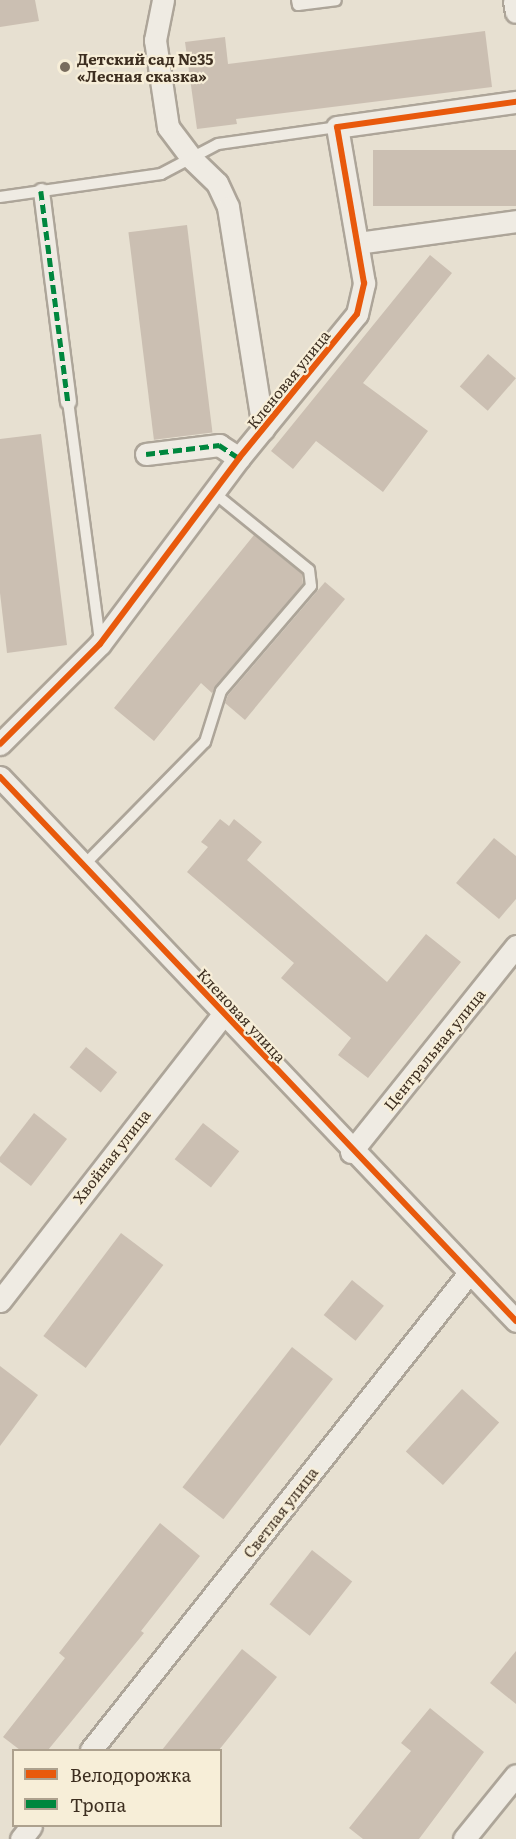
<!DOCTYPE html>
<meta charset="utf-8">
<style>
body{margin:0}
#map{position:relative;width:516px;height:1839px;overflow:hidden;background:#e7e0d1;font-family:Literata,serif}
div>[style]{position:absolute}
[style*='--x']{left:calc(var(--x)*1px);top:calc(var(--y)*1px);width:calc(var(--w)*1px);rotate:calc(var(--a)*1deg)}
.building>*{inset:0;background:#cbbfb2;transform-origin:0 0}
.roads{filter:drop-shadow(2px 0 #ada599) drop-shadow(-2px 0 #ada599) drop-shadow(0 2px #ada599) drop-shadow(0 -2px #ada599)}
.service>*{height:10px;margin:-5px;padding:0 5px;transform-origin:5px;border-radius:5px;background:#efebe3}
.pedestrian>*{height:15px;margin:-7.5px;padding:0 7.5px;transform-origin:7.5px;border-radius:7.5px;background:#efebe3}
.minor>*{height:21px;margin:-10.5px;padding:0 10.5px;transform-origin:10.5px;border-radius:10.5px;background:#efebe3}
.quiet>*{height:4.5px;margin-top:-2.25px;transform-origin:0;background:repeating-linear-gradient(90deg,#00873e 0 9px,transparent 0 13.5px)}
.cycleway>*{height:6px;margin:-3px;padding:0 3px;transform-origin:3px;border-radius:3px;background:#e8590c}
.dots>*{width:16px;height:16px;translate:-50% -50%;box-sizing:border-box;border:3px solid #f7eed8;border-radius:50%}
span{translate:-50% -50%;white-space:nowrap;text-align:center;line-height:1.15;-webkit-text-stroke:4.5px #f7eed8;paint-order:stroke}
.poi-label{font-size:15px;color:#3d2e20;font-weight:700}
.left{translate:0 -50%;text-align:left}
.street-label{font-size:15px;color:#3d2e20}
.legend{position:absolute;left:12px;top:1749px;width:210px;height:78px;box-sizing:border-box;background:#f7eed8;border:2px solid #ada18e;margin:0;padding:8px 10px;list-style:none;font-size:18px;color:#3d2e20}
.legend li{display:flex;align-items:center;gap:12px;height:30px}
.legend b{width:30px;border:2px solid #ada18e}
</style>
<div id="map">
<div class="building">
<i style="clip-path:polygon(0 0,35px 0,39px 21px,0 27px)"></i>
<i style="clip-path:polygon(485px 31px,492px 87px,236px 119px,237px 124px,197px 129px,185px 42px,225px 37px,228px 64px)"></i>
<i style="left:516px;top:150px;width:56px;height:143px;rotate:90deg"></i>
<i style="left:187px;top:225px;width:209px;height:59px;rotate:83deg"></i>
<i style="clip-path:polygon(430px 255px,452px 273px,363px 383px,428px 431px,383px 492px,316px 441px,293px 469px,271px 451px)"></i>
<i style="left:488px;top:354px;width:37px;height:43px;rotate:41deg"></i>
<i style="clip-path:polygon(41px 434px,67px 645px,7px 653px,0 593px,0 439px)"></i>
<i style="clip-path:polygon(254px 535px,302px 574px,303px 584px,212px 693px,201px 683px,154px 741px,114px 708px)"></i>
<i style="clip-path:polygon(325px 582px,345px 599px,245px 720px,225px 703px,228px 695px)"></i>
<i style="clip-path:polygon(220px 819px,229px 826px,234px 819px,262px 842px,247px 860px,387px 982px,426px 934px,461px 962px,368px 1078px,338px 1055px,351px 1038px,281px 978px,294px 963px,187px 872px,208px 847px,201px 842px)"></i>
<i style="clip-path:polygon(494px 838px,516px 856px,516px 899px,499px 919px,456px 883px)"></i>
<i style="left:86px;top:1047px;width:40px;height:26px;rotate:39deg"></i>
<i style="clip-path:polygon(34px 1113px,67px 1139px,31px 1186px,0 1162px,0 1157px)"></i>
<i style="left:203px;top:1123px;width:46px;height:46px;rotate:38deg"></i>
<i style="left:121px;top:1233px;width:53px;height:129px;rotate:37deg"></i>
<i style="left:352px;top:1280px;width:41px;height:45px;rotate:39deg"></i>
<i style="left:292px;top:1347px;width:52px;height:178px;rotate:38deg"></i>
<i style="clip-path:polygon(0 1366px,38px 1395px,0 1446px)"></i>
<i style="left:462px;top:1389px;width:50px;height:84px;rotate:42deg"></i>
<i style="clip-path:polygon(160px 1523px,200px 1556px,141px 1631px,144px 1633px,48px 1750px,20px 1750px,3px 1737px,65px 1658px,59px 1653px)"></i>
<i style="left:312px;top:1550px;width:51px;height:69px;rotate:38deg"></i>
<i style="clip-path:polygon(242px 1649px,277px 1677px,219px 1750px,162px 1750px)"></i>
<i style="clip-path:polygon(516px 1651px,516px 1704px,490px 1683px)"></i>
<i style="clip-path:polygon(430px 1708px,484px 1752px,419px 1839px,363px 1839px,349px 1828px,411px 1751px,401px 1743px)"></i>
</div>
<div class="roads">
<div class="service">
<i style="--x:297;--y:0;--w:5;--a:79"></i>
<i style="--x:298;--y:5;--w:38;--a:-7"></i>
<i style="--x:0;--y:197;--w:163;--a:-8.1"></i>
<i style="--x:161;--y:174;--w:64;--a:-27.8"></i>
<i style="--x:218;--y:144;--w:120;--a:-8.1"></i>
<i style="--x:68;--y:401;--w:242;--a:82.4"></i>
<i style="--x:85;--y:864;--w:171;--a:-45.5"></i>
<i style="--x:205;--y:742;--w:53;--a:-72.6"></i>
<i style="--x:221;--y:691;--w:138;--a:-49.4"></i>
<i style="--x:311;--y:586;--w:16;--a:-97"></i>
<i style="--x:309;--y:570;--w:124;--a:-140.9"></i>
</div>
<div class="pedestrian">
<i style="--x:41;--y:191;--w:212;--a:82.7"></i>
</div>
<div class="minor">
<i style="--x:163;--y:0;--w:41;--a:101.3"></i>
<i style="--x:155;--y:40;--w:88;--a:81.5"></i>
<i style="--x:168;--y:127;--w:39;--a:53"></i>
<i style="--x:191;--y:158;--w:36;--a:44"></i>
<i style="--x:217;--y:183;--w:26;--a:65"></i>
<i style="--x:228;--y:207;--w:225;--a:81"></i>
<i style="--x:514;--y:0;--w:12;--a:81"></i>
<i style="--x:358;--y:243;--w:160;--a:-7.9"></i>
<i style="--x:146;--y:454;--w:74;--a:-7"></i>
<i style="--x:219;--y:445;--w:24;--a:33"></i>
<i style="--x:0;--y:744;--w:141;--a:-45"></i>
<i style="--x:100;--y:644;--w:232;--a:-53.2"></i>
<i style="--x:239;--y:458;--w:186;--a:-50.7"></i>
<i style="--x:357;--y:314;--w:32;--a:-77"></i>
<i style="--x:364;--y:283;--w:158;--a:-99.8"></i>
<i style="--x:337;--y:127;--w:181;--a:-8"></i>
<i style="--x:0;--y:777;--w:750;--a:46.51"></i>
<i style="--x:351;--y:1152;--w:264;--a:-51.3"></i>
<i style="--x:0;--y:1301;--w:365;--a:-52.1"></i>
<i style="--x:91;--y:1750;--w:609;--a:-51.6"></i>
<i style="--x:21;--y:1839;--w:16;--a:-52"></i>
<i style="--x:464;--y:1839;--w:82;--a:-50.9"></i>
</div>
</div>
<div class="quiet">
<i style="--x:41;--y:191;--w:212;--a:82.7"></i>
<i style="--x:146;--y:454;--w:74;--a:-7"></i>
<i style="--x:219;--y:445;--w:24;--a:33"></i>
</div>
<div class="cycleway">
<i style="--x:0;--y:744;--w:141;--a:-45"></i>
<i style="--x:100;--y:644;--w:232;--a:-53.2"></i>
<i style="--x:239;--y:458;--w:186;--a:-50.7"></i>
<i style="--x:357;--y:314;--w:32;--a:-77"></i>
<i style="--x:364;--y:283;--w:158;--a:-99.8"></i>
<i style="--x:337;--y:127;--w:181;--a:-8"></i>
<i style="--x:0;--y:777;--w:750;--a:46.51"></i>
</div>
<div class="dots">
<i style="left:65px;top:67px;background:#786c5e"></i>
</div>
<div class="poi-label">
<span class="left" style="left:77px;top:67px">Детский сад №35<br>«Лесная сказка»</span>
</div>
<div class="street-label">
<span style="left:288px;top:379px;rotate:-51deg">Кленовая улица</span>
<span style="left:242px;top:1015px;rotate:47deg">Кленовая улица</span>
<span style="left:434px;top:1049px;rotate:-51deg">Центральная улица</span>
<span style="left:111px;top:1156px;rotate:-52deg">Хвойная улица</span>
<span style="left:280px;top:1512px;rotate:-52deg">Светлая улица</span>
</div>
<ul class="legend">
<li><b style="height:8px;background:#e8590c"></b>Велодорожка</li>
<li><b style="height:8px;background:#00873e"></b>Тропа</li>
</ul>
</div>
